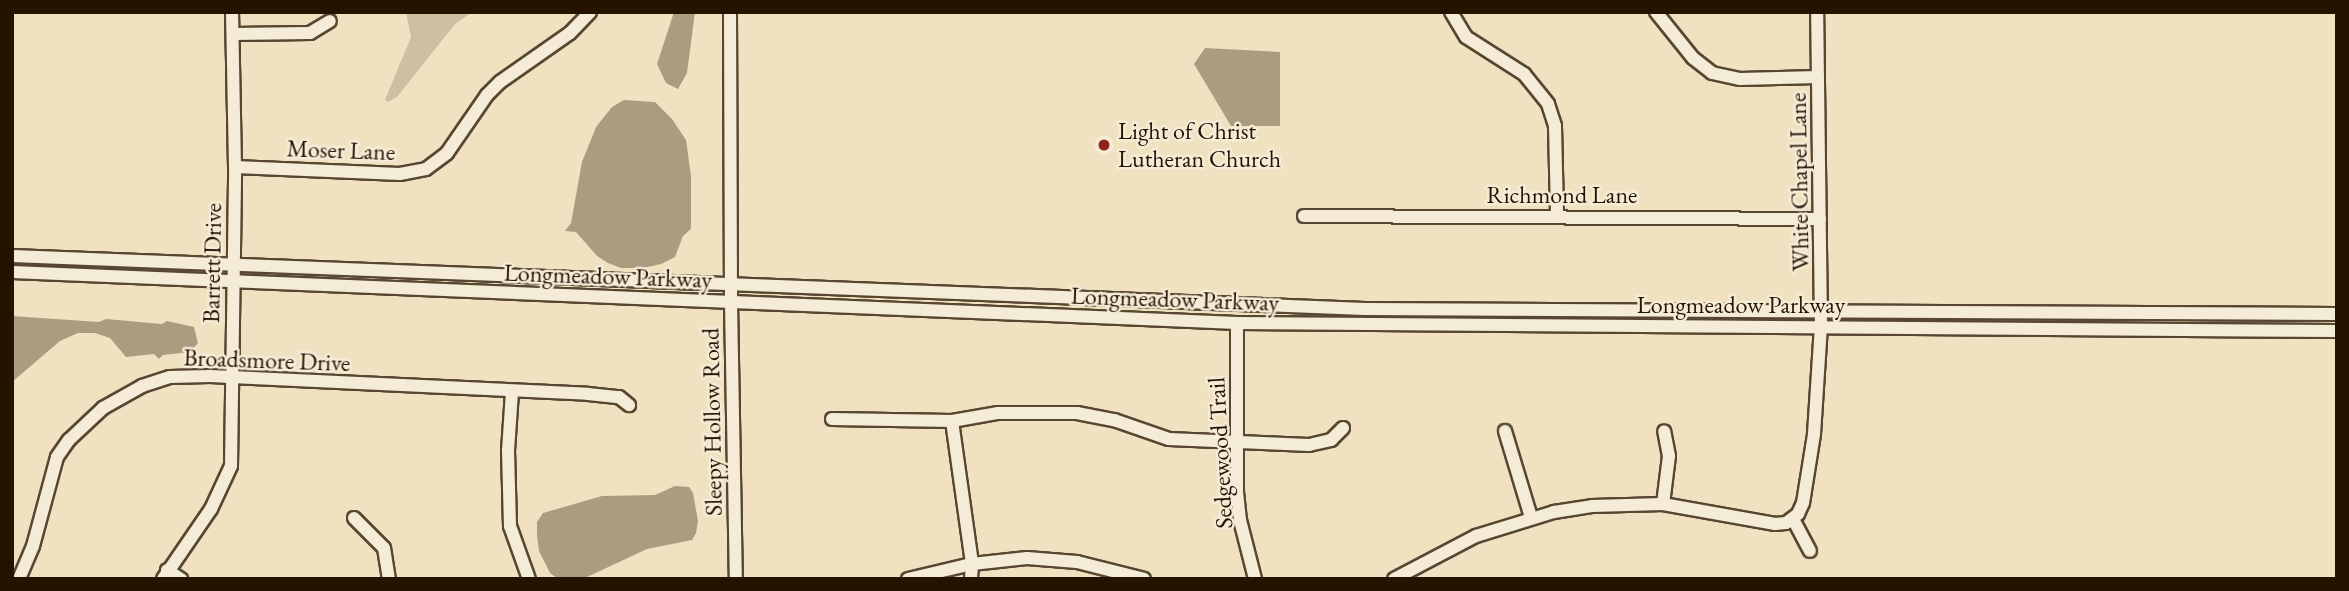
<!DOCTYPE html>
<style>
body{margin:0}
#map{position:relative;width:2349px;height:591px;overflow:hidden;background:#f0e2c1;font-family:"EB Garamond",serif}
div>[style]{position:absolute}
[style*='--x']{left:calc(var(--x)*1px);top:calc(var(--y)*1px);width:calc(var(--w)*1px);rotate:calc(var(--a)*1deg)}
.green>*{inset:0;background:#cdbfa0}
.water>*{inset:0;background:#ab9c7f}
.roads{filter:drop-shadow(2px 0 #584730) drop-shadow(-2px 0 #584730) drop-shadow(0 2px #584730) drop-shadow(0 -2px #584730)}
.minor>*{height:12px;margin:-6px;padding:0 6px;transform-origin:6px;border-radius:6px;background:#f5ecd7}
.dots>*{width:19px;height:19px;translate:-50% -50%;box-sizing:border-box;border:4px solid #f5ecd7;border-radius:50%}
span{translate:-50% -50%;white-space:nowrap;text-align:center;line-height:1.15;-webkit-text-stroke:5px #f5ecd7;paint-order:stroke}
.poi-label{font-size:24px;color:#251300}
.left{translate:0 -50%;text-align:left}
.street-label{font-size:24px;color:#251300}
.frame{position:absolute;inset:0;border:14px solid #251300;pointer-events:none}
</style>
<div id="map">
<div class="green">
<i style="clip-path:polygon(406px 12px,472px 12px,455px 24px,397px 97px,388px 102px,385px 100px,411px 37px)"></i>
</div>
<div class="water">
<i style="clip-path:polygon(674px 12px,695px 12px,687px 73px,678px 89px,666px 83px,657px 64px)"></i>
<i style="clip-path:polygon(1205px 48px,1280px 52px,1280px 126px,1231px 126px,1194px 64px)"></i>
<i style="clip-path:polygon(624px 100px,655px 102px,672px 119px,686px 140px,691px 176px,691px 229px,683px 236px,675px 257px,661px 264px,643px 268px,621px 268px,608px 263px,597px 256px,576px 232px,565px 231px,571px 223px,582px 162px,596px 127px,612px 107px)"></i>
<i style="clip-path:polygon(12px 316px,99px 322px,106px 319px,162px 324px,167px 321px,194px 327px,198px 343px,190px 352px,163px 355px,159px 359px,154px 354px,126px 357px,110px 338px,95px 333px,78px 333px,60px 341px,12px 382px)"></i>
<i style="clip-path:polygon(675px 486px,689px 487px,693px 493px,698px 521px,696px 533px,692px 540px,647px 549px,587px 577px,558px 579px,550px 573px,539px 551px,537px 535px,537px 522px,543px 513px,602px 496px,655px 495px)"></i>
</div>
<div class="roads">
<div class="minor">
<i style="--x:730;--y:12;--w:290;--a:89.8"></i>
<i style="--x:731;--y:302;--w:277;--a:89"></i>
<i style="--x:1451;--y:12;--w:29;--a:59"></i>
<i style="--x:1466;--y:37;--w:69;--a:32.5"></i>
<i style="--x:1524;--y:74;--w:38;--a:51"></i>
<i style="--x:1548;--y:104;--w:23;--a:72"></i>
<i style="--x:1555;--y:126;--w:89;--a:88.7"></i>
<i style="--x:1656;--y:12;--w:59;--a:51.2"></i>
<i style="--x:1693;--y:58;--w:24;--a:38"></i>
<i style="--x:1712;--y:73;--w:29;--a:12"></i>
<i style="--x:1740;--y:79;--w:78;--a:-1.5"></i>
<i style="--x:233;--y:34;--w:77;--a:-0.7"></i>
<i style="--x:310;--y:33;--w:23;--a:-31"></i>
<i style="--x:235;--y:167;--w:165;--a:2.4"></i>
<i style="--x:400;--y:174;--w:26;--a:-11"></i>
<i style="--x:426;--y:169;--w:26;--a:-37"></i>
<i style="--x:447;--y:153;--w:70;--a:-55.4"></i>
<i style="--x:487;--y:95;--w:18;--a:-45"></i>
<i style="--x:500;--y:82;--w:85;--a:-35"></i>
<i style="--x:570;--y:33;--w:29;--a:-46"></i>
<i style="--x:1304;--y:216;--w:516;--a:0.33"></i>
<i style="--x:12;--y:256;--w:1354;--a:2.24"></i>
<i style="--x:1365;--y:309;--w:972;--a:0.29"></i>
<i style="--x:12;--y:272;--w:1226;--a:2.38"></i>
<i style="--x:1237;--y:323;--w:1100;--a:0.42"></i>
<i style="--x:1237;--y:323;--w:169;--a:90"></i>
<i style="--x:1237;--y:492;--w:28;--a:84"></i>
<i style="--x:1240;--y:520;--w:61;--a:75.7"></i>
<i style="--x:512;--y:392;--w:58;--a:93.9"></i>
<i style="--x:508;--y:450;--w:76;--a:88.5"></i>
<i style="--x:510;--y:526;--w:56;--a:70.3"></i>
<i style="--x:832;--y:419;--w:120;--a:1"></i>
<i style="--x:952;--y:421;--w:47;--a:-9.9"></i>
<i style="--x:998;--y:413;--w:79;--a:0"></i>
<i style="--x:1077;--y:413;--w:38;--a:11"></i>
<i style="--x:1114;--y:420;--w:58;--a:19.1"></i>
<i style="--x:1169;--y:439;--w:140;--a:2.5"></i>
<i style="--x:1309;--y:445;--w:23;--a:-13"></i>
<i style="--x:1331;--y:440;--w:17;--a:-45"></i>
<i style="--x:952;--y:421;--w:144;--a:82"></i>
<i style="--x:972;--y:564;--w:15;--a:94"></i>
<i style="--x:1505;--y:431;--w:90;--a:73.2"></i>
<i style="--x:1663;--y:504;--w:48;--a:-82.9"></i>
<i style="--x:1669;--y:456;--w:25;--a:-101"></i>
<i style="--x:354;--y:518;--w:42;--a:45"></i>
<i style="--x:384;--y:548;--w:31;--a:81"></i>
<i style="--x:1793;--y:519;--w:36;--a:62"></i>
<i style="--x:167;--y:570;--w:17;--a:33"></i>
<i style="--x:19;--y:579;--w:36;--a:-67"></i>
<i style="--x:33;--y:546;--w:92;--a:-74.9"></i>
<i style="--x:57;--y:457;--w:21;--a:-55"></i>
<i style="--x:69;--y:440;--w:47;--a:-43.3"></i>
<i style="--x:103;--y:408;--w:45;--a:-29.4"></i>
<i style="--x:142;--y:386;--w:29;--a:-18"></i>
<i style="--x:170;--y:377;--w:40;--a:-1.4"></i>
<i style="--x:210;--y:376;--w:378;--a:2.7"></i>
<i style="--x:588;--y:394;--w:31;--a:6"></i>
<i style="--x:619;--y:397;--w:13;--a:39"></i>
<i style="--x:163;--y:579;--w:85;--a:-55.6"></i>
<i style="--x:211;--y:509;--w:47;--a:-65.1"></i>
<i style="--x:231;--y:466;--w:299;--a:-89.2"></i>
<i style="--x:235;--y:167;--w:155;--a:-91.1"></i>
<i style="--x:908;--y:579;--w:66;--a:-13.2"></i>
<i style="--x:972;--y:564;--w:55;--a:-6.2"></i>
<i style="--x:1027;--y:558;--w:50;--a:4.6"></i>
<i style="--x:1077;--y:562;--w:69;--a:14.2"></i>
<i style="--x:1394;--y:579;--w:93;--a:-27.7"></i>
<i style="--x:1476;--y:536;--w:82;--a:-17.1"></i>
<i style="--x:1554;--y:512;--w:38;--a:-9"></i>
<i style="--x:1592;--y:506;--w:71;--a:-1.6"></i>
<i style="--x:1663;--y:504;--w:114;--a:10.1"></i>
<i style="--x:1775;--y:524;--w:11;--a:-5"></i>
<i style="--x:1786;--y:523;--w:15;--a:-37"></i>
<i style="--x:1798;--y:514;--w:12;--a:-66"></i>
<i style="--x:1803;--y:503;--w:70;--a:-80.9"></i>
<i style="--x:1814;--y:434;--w:107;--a:-86.3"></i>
<i style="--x:1821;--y:327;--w:315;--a:-90.7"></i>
</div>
</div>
<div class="dots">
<i style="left:1104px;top:145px;background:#8f2418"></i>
</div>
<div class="poi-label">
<span class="left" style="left:1118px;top:145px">Light of Christ<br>Lutheran Church</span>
</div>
<div class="street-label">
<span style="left:341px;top:150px;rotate:2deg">Moser Lane</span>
<span style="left:1799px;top:182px;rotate:-91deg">White Chapel Lane</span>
<span style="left:1562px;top:195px">Richmond Lane</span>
<span style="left:212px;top:263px;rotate:-89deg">Barrett Drive</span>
<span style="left:608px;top:276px;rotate:2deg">Longmeadow Parkway</span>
<span style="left:1175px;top:299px;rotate:2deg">Longmeadow Parkway</span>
<span style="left:1741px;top:305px">Longmeadow Parkway</span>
<span style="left:267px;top:360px;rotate:2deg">Broadsmore Drive</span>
<span style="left:712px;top:422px;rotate:-91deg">Sleepy Hollow Road</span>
<span style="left:1220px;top:453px;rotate:-93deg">Sedgewood Trail</span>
</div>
<div class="frame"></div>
</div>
